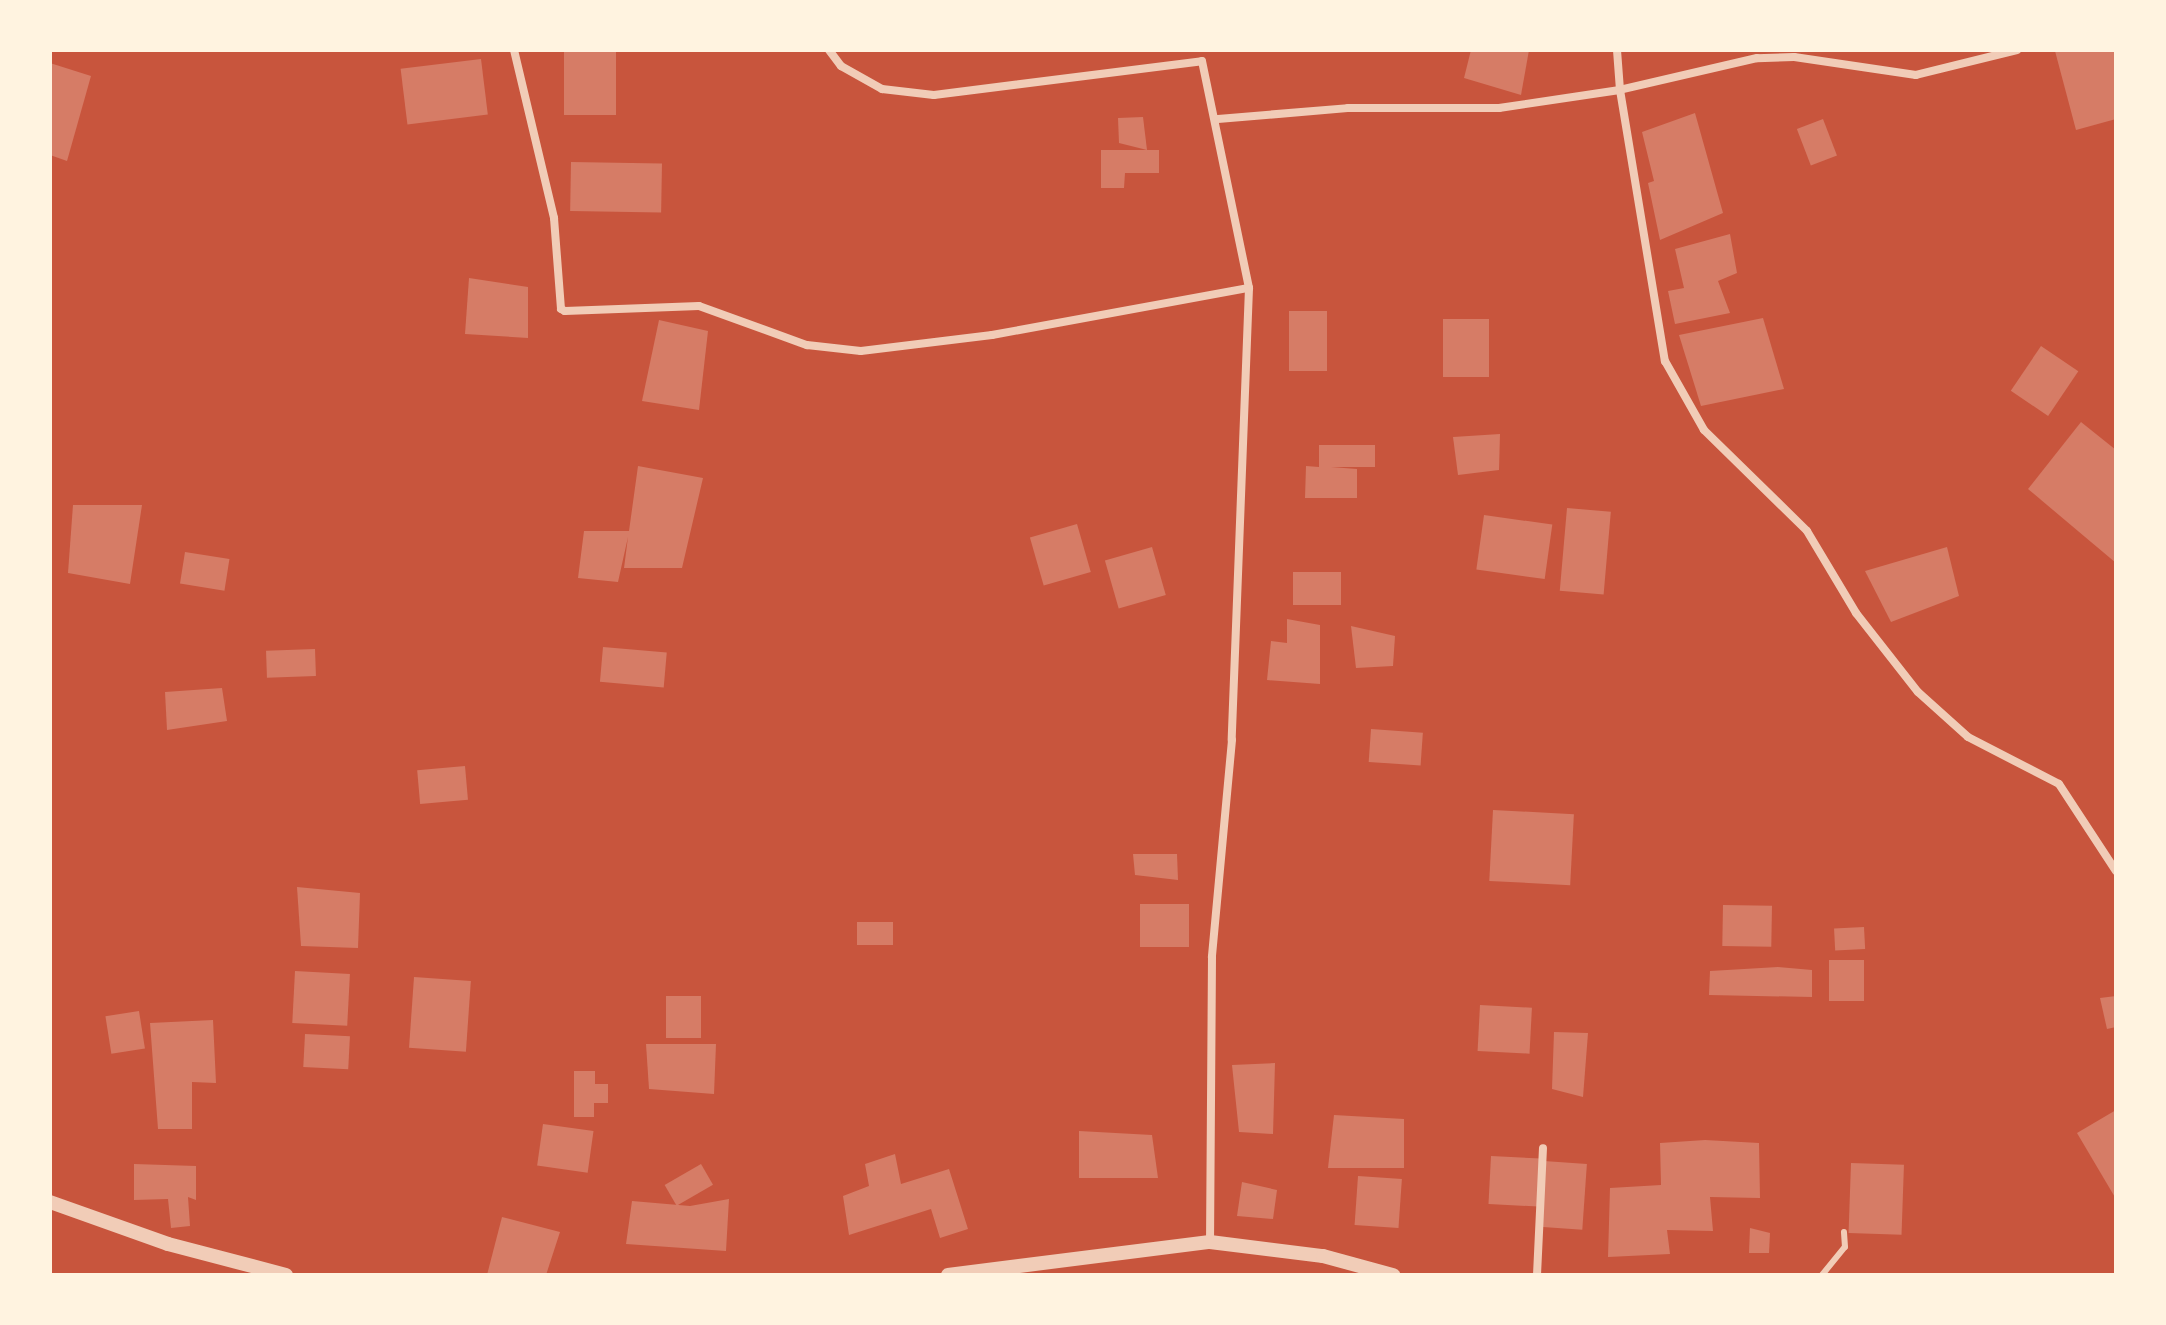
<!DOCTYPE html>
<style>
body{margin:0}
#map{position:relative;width:2166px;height:1325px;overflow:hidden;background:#c8553d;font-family:Barlow,sans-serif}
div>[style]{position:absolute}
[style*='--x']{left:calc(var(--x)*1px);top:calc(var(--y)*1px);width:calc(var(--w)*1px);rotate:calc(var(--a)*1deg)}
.building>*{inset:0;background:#d67c66;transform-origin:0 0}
.service>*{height:6px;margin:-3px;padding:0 3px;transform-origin:3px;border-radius:3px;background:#f1ccb7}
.minor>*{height:8px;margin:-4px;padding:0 4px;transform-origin:4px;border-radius:4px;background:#f1ccb7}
.tertiary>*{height:14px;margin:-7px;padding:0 7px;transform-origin:7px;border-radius:7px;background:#f1ccb7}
span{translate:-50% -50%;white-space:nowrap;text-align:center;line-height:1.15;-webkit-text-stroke:6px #fff3e0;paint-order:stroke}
.frame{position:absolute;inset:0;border:52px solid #fff3e0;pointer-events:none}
</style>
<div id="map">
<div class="building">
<i style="left:564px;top:50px;width:52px;height:65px"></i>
<i style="clip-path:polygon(1471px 50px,1529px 50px,1521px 95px,1464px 78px)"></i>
<i style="clip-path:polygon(2116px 50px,2116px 119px,2076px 130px,2055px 51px)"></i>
<i style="left:481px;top:59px;width:56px;height:81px;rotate:83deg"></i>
<i style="clip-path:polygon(50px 63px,91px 76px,67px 161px,50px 155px)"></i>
<i style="clip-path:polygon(1695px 113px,1723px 213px,1660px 240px,1648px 183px,1654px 181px,1642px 132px)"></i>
<i style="clip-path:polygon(1143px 117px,1147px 150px,1119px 143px,1118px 118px)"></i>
<i style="left:1823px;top:119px;width:39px;height:28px;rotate:69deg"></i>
<i style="clip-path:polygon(1101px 150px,1159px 150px,1159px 173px,1125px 173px,1124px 188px,1101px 188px)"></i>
<i style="left:571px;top:162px;width:91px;height:49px;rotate:1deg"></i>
<i style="clip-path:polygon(1730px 234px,1737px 273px,1718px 281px,1730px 313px,1675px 324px,1668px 291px,1684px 288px,1675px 249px)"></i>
<i style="clip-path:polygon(469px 278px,528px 287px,528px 338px,465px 334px)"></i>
<i style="left:1289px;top:311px;width:38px;height:60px"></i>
<i style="clip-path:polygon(1763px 318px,1784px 389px,1701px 406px,1679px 335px)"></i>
<i style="left:1443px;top:319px;width:46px;height:58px"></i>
<i style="clip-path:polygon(659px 320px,708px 331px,699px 410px,642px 401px)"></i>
<i style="left:2041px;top:346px;width:45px;height:54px;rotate:34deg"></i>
<i style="clip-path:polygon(2081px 422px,2116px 450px,2116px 563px,2028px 489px)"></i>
<i style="clip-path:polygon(1500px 434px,1499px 470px,1458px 475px,1453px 437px)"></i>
<i style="clip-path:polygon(1319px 445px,1375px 445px,1375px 467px,1331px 467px,1357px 469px,1357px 498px,1305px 498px,1306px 466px,1319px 467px)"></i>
<i style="clip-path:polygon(638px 466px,703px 478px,682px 568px,624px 568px,628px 537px,618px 582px,578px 578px,584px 531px,629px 531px)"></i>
<i style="clip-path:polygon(73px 505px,142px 505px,130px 584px,68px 573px)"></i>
<i style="left:1567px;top:508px;width:44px;height:83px;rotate:5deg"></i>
<i style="left:1484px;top:515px;width:69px;height:55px;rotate:8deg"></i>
<i style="left:1077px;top:524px;width:50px;height:49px;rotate:74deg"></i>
<i style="left:1152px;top:547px;width:50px;height:49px;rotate:74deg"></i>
<i style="clip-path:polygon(1947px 547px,1959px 596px,1891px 622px,1865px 571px)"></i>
<i style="left:185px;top:552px;width:45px;height:32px;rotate:9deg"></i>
<i style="left:1293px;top:572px;width:48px;height:33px"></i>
<i style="clip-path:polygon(1287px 619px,1320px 625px,1320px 684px,1267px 680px,1271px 641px,1287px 643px)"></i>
<i style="clip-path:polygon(1351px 626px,1395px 636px,1393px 666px,1356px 668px)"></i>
<i style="left:603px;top:647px;width:64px;height:35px;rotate:5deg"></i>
<i style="left:315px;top:649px;width:27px;height:49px;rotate:88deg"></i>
<i style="clip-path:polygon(222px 688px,227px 721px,167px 730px,165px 692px)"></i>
<i style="left:1371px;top:729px;width:52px;height:33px;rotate:4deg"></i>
<i style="left:465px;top:766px;width:34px;height:48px;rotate:85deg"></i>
<i style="left:1493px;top:810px;width:81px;height:71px;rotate:3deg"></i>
<i style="clip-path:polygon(1133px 854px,1177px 854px,1178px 880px,1135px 875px)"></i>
<i style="clip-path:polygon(297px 887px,360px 893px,358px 948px,301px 946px)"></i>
<i style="left:1189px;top:904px;width:43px;height:49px;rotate:90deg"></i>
<i style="left:1723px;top:905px;width:49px;height:41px;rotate:1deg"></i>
<i style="left:857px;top:922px;width:36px;height:23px"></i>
<i style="left:1864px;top:927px;width:22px;height:30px;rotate:87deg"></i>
<i style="left:1829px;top:960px;width:35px;height:41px"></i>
<i style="clip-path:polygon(1778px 967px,1812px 970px,1812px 997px,1709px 995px,1710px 971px)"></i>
<i style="left:295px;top:971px;width:55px;height:52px;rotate:3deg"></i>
<i style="left:414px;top:977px;width:57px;height:71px;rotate:4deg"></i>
<i style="left:701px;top:996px;width:42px;height:35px;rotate:90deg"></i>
<i style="clip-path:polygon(2116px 996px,2116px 1027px,2107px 1029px,2100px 998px)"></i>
<i style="left:1480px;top:1005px;width:52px;height:46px;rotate:3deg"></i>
<i style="left:139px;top:1011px;width:38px;height:34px;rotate:81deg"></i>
<i style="clip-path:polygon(213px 1020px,216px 1083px,192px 1082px,192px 1129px,158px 1129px,150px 1023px)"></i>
<i style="clip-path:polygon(1554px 1032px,1588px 1033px,1583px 1097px,1552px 1089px)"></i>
<i style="left:305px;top:1034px;width:45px;height:33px;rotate:3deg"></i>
<i style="clip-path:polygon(646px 1044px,716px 1044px,714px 1094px,649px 1089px)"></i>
<i style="clip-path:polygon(1275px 1063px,1273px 1134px,1239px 1132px,1232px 1065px)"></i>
<i style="clip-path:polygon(574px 1071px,595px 1071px,595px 1084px,608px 1084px,608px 1103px,594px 1103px,594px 1117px,574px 1117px)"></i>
<i style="clip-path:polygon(2116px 1110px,2116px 1199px,2077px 1133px)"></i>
<i style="clip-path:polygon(1334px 1115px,1404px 1119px,1404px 1168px,1328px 1168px)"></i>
<i style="left:543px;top:1124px;width:51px;height:42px;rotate:8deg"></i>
<i style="clip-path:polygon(1079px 1131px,1152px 1135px,1158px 1178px,1079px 1178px)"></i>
<i style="clip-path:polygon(1705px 1140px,1759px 1143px,1760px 1198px,1710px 1197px,1713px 1231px,1667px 1230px,1670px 1254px,1608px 1257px,1610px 1188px,1661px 1185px,1660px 1143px)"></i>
<i style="clip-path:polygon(895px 1154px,901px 1184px,949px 1169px,968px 1229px,940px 1238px,931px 1209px,849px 1235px,843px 1196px,869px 1186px,865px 1164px)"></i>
<i style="left:1491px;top:1156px;width:50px;height:48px;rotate:3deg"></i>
<i style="left:1544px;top:1161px;width:43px;height:66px;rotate:4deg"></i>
<i style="left:1851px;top:1163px;width:53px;height:70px;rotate:2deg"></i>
<i style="clip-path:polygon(134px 1164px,196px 1166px,196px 1200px,188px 1197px,190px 1226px,171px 1228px,168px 1199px,134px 1200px)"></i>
<i style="left:701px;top:1164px;width:24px;height:42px;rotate:60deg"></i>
<i style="left:1358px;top:1176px;width:44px;height:49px;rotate:4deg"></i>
<i style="clip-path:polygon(1242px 1182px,1277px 1190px,1273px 1219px,1237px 1216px)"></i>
<i style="clip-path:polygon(729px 1199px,726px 1251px,626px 1244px,632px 1201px,690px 1206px)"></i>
<i style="clip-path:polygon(502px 1217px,560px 1232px,546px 1275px,487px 1275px)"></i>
<i style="clip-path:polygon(1750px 1228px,1770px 1233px,1769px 1253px,1749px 1253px)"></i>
</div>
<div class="service">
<i style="--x:1822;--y:1275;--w:36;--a:-51"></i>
<i style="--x:1845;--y:1247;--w:15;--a:-94"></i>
</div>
<div class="minor">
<i style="--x:514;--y:50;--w:173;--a:76.6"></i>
<i style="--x:554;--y:218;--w:91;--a:85.6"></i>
<i style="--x:561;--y:309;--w:4;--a:27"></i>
<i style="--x:565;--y:311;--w:134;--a:-2.1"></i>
<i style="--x:699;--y:306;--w:115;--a:19.9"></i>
<i style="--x:807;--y:345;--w:54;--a:6.3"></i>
<i style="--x:861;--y:351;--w:132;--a:-7"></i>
<i style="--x:992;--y:335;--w:261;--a:-10.4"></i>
<i style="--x:829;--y:50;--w:20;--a:53"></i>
<i style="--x:841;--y:66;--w:47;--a:29.3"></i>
<i style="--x:882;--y:89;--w:52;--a:6.6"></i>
<i style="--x:934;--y:95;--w:270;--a:-7.2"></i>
<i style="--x:1202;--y:61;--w:232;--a:78.3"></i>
<i style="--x:1249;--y:288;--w:452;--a:92.2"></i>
<i style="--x:1232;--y:740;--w:218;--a:95.3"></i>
<i style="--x:1212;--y:957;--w:285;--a:90.4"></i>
<i style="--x:2017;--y:50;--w:104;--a:166.1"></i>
<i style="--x:1916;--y:75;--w:123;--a:-171.6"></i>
<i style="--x:1794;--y:57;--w:37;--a:178"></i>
<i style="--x:1757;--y:58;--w:141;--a:166.9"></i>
<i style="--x:1620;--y:90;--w:275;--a:80.6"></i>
<i style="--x:1665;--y:361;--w:79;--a:60.5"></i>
<i style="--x:1704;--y:430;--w:144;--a:44.4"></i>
<i style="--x:1807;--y:531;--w:96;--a:59.1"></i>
<i style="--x:1856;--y:613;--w:100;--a:51.9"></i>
<i style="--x:1918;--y:692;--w:67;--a:42"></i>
<i style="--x:1968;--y:737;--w:102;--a:27.3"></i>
<i style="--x:2059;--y:784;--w:104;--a:56.8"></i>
<i style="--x:1218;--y:119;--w:130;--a:-4.8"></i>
<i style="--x:1348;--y:108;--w:151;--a:0"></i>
<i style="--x:1499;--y:108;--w:122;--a:-8.5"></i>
<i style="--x:1620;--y:90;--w:40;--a:-94.3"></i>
<i style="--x:1537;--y:1275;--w:127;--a:-87.3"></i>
</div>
<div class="tertiary">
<i style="--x:50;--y:1202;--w:125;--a:19.6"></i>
<i style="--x:168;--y:1244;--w:122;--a:14.7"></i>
<i style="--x:948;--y:1275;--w:264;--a:-7.2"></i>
<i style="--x:1210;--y:1242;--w:114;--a:7.1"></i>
<i style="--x:1323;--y:1256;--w:73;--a:15.2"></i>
</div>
<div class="frame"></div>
</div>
